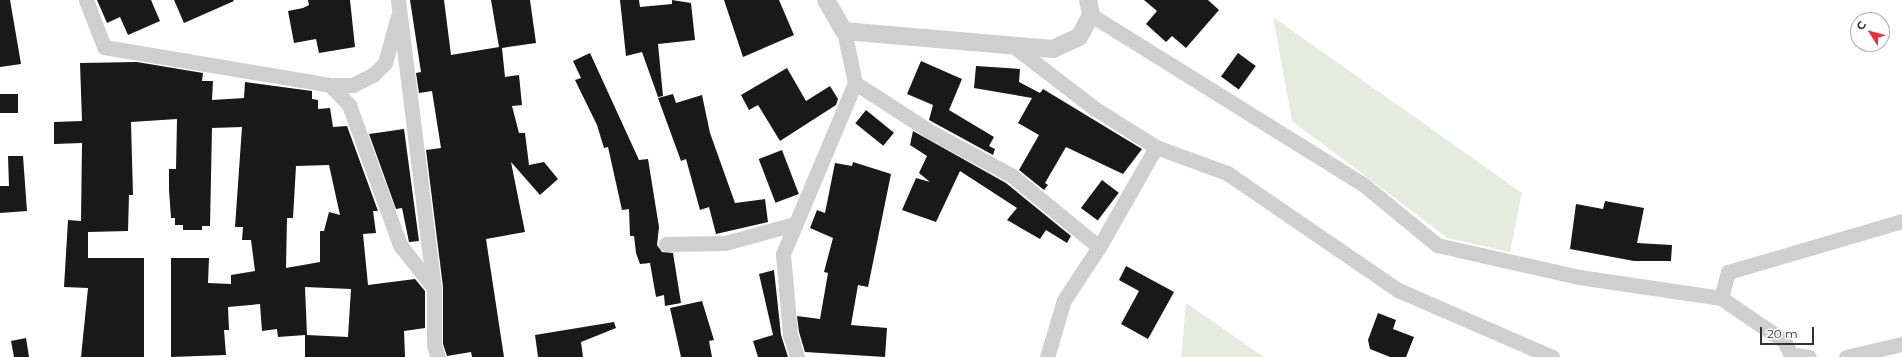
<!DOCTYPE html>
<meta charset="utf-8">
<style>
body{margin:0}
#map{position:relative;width:1902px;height:357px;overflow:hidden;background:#fff;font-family:Montserrat,sans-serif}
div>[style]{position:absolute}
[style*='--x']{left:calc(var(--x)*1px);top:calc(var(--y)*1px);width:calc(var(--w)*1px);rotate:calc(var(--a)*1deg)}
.green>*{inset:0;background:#e5ecde}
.building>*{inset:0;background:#191919;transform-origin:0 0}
.minor>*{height:15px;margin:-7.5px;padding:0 7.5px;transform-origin:7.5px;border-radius:7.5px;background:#cfcfcf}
.tertiary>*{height:18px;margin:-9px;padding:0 9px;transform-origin:9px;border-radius:9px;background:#cfcfcf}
span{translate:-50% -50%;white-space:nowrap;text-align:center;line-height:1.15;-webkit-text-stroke:4px #fff;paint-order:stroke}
.north{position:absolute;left:1850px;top:12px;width:40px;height:40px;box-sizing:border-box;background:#fff;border:1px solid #adadad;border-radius:50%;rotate:306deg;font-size:11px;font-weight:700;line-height:16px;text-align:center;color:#323232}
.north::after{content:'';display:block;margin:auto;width:14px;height:18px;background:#ec3139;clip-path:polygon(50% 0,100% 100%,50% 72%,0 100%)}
.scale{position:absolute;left:1760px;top:327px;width:54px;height:18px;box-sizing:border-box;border:2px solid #323232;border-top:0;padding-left:5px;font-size:12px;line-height:14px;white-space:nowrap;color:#323232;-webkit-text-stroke:3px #fff;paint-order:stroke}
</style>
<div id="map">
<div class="green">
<i style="clip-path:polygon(1273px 17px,1522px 193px,1510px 252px,1448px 238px,1292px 121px)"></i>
<i style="clip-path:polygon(1186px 303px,1264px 357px,1181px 357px)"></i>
</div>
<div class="building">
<i style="clip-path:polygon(0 0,10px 0,21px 64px,0 67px)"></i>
<i style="clip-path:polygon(97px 0,151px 0,160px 21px,128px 35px,120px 17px,107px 23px)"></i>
<i style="clip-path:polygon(174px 0,233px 0,234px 1px,184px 23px)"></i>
<i style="clip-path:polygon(308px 0,350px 0,355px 47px,319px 53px,316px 39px,294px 43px,288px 11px,303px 8px,309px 5px)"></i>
<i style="clip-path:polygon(410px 0,444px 0,451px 55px,499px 47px,491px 0,530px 0,536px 43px,502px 48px,505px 77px,519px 75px,522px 105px,512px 106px,519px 133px,525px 133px,529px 165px,544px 162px,558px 179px,540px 195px,511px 162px,525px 232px,486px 239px,504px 357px,472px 357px,471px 352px,447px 356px,443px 344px,443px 287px,426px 150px,441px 148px,432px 91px,419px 93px,416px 73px,421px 72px)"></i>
<i style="clip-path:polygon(620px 0,639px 0,640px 7px,672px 4px,672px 0,691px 3px,695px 40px,658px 44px,663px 96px,658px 97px,642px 52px,626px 56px)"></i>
<i style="clip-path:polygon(724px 0,779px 0,794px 35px,743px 57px)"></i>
<i style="clip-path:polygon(1144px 0,1208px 0,1219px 10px,1186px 48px,1172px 36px,1166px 42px,1146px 24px,1157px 11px)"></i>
<i style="clip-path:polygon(590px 53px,639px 160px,648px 159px,659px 227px,657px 245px,662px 252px,673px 253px,681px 303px,665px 306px,664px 295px,656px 297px,650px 263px,640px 264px,636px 253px,634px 236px,630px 236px,629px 209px,622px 210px,608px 147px,604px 148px,597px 125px,575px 80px,581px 78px,573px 61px)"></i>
<i style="left:1238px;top:53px;width:22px;height:29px;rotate:36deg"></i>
<i style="clip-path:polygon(921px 61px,962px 79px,949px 110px,994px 137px,989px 146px,995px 149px,993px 155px,929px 120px,933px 105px,907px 94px)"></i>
<i style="clip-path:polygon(evenodd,137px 62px,203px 73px,202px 81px,213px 81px,212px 100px,244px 98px,245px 82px,312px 91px,312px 99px,318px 100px,318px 109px,330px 108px,333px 127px,347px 126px,378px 211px,373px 211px,376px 233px,363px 234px,368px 285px,415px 279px,425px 291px,425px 328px,404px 331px,405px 357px,305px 357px,305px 335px,278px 337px,277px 329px,262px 331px,260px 304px,228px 307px,229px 330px,224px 330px,226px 355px,171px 357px,171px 258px,209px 258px,208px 283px,231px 284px,231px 275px,255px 271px,251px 240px,242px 240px,243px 227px,235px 227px,242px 127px,212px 128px,210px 226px,202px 226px,202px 230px,183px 230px,183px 225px,175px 225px,175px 218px,171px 218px,169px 190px,169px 169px,176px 169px,177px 119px,131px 122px,133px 195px,129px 195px,128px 231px,88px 232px,88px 258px,144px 258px,144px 357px,81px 357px,88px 288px,64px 287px,68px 220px,81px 221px,82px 143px,54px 144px,54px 122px,82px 121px,80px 63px,137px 62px,329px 165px,340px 215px,329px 212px,324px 231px,320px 231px,320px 262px,286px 268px,287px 218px,293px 218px,296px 166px,329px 165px,137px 62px,305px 287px,351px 289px,348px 337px,307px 335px,305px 287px)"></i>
<i style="clip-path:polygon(976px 66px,1020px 69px,1019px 82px,1040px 93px,1043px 89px,1142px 149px,1123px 174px,1066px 147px,1045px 183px,1048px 185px,1044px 190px,1019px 170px,1039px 135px,1018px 123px,1032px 98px,974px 88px)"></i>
<i style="clip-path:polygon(787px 68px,806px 101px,830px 86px,838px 99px,836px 105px,780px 141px,758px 105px,749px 110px,741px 95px)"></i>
<i style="left:18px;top:94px;width:19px;height:18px;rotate:90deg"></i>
<i style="clip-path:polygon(673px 94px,676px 103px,702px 95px,710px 133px,735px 203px,765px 199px,768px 222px,716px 234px,709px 207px,700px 210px,686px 159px,681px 161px,658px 98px)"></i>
<i style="left:866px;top:110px;width:36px;height:17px;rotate:39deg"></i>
<i style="clip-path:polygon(404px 129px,419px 241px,409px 242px,402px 208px,396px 209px,369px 134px)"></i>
<i style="clip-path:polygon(913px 131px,1006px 183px,1071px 236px,1067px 243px,1046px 230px,1040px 239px,1007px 220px,1017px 208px,960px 171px,936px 222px,902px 210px,916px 178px,930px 182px,919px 173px,927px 156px,910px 145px)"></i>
<i style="left:782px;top:150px;width:47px;height:25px;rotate:69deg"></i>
<i style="clip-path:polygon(8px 156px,23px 156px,27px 211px,0 213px,0 186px,9px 186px)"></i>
<i style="clip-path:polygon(853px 162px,891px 174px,868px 287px,858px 285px,851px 325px,887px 328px,885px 357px,805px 352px,799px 332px,797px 316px,820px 319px,828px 273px,824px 272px,833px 238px,810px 228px,817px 210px,825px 213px,835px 163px,852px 166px)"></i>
<i style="left:1102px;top:180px;width:21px;height:35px;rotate:37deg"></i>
<i style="clip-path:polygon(1605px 201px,1644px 208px,1637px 243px,1672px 245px,1671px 261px,1634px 261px,1570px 249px,1576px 204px,1603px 209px)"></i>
<i style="clip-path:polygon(1126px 266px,1174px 292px,1148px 339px,1121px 324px,1139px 291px,1119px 280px)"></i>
<i style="clip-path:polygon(774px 270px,781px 335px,788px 357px,758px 357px,753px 341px,773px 335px,759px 274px)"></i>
<i style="clip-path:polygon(702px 301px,714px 340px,709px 341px,712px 357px,681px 357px,670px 308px)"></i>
<i style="clip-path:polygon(1378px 313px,1396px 320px,1393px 329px,1414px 337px,1406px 357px,1390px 357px,1370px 349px,1368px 340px)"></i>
<i style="clip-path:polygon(614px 322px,616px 328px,581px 342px,583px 357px,538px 357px,535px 335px)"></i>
<i style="clip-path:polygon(26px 338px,29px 357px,14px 357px,11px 341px)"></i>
</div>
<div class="minor">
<i style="--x:86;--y:0;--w:50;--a:69"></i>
<i style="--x:104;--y:47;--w:229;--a:9.5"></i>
<i style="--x:330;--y:85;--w:28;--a:46"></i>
<i style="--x:349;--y:105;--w:149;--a:70"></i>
<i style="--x:400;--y:245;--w:55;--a:51.7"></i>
<i style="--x:398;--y:0;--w:290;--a:82.9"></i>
<i style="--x:434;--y:288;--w:57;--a:90"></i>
<i style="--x:434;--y:345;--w:13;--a:72"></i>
<i style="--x:1091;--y:15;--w:322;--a:31.9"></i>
<i style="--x:1364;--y:185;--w:94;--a:39.4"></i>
<i style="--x:1437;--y:245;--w:146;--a:12.7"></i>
<i style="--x:1579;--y:277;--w:144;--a:8.4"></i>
<i style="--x:1721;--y:298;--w:27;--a:-75"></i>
<i style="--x:1728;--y:272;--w:181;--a:-16.3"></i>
<i style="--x:1012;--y:45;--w:103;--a:37.5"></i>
<i style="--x:1094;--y:108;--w:73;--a:32.2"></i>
<i style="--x:1156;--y:147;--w:76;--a:20.1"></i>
<i style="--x:1227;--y:173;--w:207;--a:34.4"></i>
<i style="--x:1398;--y:290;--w:168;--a:23.5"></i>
<i style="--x:855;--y:83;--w:90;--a:32.8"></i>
<i style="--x:931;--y:132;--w:91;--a:28.3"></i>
<i style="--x:1011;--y:175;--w:114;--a:39.3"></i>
<i style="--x:330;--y:85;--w:23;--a:0"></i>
<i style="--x:353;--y:85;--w:22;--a:-27"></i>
<i style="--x:373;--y:75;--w:17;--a:-45"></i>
<i style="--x:385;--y:63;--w:49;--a:-74.5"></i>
<i style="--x:666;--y:244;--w:59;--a:-1"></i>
<i style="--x:725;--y:243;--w:73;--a:-15.2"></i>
<i style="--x:1721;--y:298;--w:76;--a:34.3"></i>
<i style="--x:1784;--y:341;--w:18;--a:63"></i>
<i style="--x:1790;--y:354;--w:19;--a:9"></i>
<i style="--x:797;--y:357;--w:24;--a:-107"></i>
<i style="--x:790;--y:334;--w:80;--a:-95"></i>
<i style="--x:783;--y:254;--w:186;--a:-67.2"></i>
<i style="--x:855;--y:83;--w:53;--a:-101.9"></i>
<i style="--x:1047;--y:357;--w:59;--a:-73.4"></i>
<i style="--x:1064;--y:300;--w:64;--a:-56.6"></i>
<i style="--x:1099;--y:247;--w:115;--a:-60.3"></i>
<i style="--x:1846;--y:357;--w:57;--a:-13.1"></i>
</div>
<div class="tertiary">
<i style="--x:826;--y:0;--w:36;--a:60"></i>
<i style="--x:844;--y:31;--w:210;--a:4.9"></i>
<i style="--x:1053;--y:49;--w:29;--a:-25"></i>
<i style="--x:1079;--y:37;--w:25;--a:-61"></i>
<i style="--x:1091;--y:15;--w:15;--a:-101"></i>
</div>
<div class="north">С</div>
<div class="scale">20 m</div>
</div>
